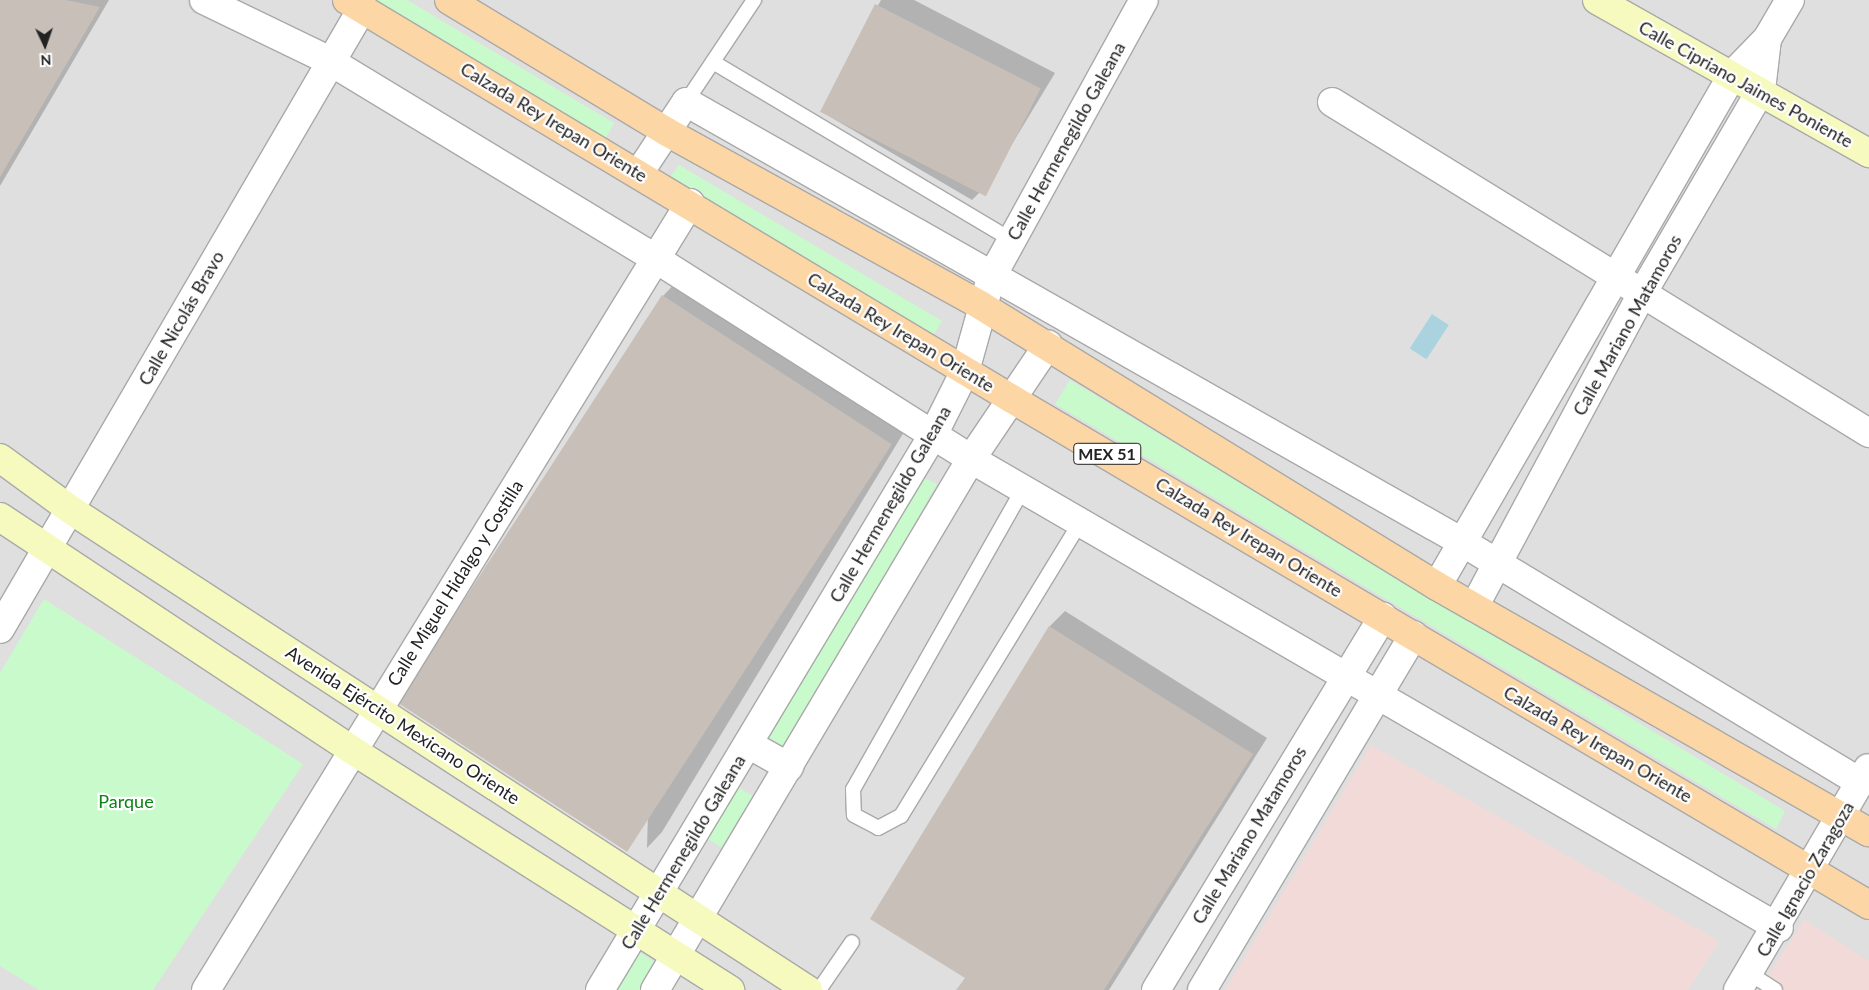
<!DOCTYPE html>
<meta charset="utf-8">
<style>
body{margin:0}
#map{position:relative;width:1869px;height:990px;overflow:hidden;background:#f2efe9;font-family:Lato,sans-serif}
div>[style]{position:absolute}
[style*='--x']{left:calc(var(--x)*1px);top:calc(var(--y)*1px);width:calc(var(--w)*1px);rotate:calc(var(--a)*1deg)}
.residential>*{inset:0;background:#e0dfdf;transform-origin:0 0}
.commercial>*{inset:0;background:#f2dad9}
.park>*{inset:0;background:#c8facc;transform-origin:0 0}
.water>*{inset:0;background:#aad3df;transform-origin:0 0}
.shadow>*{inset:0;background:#0003}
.building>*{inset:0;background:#c7bfb8;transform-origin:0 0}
.roads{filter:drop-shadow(1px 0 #a9a9a9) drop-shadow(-1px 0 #a9a9a9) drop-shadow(0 1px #a9a9a9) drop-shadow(0 -1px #a9a9a9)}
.lane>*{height:14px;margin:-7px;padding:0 7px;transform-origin:7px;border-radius:7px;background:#fff}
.street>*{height:28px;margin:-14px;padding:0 14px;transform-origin:14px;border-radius:14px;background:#fff}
.secondary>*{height:28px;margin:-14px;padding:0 14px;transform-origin:14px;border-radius:14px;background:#f7fabf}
.primary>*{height:28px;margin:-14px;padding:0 14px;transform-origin:14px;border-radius:14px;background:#fcd6a4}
span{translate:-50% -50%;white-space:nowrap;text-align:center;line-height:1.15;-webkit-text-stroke:4.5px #fff;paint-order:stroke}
.shield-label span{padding:1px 4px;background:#fff;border:1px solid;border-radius:4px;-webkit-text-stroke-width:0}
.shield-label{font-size:16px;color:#222;font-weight:700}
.street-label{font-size:18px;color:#222}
.park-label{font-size:18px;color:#0c8416}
.north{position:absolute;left:20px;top:20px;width:50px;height:50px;-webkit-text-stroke:4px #fff;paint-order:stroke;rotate:177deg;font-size:14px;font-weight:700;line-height:20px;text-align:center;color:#222}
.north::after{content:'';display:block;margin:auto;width:18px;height:22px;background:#222;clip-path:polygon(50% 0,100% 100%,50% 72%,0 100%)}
</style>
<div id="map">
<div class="residential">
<i style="left:0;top:0;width:1869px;height:990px"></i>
</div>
<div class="commercial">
<i style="clip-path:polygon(1371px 745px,1719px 941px,1688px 990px,1225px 990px)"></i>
<i style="clip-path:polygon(1804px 920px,1869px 961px,1869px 990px,1759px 990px)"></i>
</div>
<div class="park">
<i style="clip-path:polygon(372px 0,407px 0,614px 123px,604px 141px)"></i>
<i style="clip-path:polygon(679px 165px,942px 321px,932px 337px,671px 176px)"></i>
<i style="clip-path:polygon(1070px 380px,1785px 811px,1776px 829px,1055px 404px)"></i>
<i style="clip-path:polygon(921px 477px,937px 484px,788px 748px,769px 738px)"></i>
<i style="clip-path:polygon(44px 599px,303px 764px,153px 990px,39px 990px,0 966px,0 673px)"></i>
<i style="left:738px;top:787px;width:17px;height:60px;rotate:31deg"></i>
<i style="clip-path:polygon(638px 951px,658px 964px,644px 990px,617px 990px)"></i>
</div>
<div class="water">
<i style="left:1432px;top:314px;width:20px;height:41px;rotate:33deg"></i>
</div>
<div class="shadow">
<i style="clip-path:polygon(0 0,109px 0,0 186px)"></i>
<i style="clip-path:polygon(881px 0,914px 0,1055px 73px,988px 184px,972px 200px,822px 112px)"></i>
<i style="clip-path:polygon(678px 280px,907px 427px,662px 832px,647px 848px,663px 296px)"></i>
<i style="clip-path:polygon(1065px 611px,1267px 738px,1109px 990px,958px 990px,966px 977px,872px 919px,1050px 626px)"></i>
</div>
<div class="building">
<i style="clip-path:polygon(0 0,66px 0,100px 7px,0 177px)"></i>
<i style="left:875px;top:4px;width:186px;height:121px;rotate:27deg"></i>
<i style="left:662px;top:295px;width:274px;height:486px;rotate:33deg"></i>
<i style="clip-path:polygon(1049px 626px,1253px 754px,1104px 990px,956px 990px,965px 978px,870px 919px)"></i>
</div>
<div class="roads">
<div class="lane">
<i style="--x:713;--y:62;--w:348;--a:30.8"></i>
<i style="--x:686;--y:102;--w:123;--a:-56.3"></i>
<i style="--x:1023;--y:489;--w:345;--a:119.5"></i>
<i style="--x:853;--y:789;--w:26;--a:88"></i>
<i style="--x:854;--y:815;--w:27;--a:28"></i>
<i style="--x:878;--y:828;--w:26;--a:-28"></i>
<i style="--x:901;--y:816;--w:343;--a:-58.6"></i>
<i style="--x:1749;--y:973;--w:31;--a:33"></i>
<i style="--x:819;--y:990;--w:58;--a:-55.5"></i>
</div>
<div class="street">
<i style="--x:204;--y:0;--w:138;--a:25.8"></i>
<i style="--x:328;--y:60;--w:384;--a:31.2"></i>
<i style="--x:656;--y:259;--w:373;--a:32.4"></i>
<i style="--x:971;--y:459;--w:934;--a:30.13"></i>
<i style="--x:1332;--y:102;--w:631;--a:31.65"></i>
<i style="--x:639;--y:173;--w:85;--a:-56.5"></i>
<i style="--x:686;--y:102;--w:892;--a:29.55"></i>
<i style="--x:1462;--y:542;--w:465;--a:31.1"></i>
<i style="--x:1437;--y:586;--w:591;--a:-59.97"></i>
<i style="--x:1733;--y:74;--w:49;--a:-45.8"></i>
<i style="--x:1767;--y:39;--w:45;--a:-59.5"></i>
<i style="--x:1474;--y:607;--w:357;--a:-61.8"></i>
<i style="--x:1643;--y:292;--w:234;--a:-59.7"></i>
<i style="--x:1761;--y:90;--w:51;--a:-83.3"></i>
<i style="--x:0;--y:629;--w:720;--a:-59.73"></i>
<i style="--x:748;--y:744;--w:47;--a:29.3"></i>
<i style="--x:206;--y:990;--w:924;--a:-58.41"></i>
<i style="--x:600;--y:990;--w:647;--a:-59.04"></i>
<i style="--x:933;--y:435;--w:72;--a:-63.4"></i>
<i style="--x:965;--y:371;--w:97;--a:-74.4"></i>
<i style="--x:991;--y:278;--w:317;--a:-61.2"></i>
<i style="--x:655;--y:990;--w:618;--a:-59.24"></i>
<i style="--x:971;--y:459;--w:138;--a:-56"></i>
<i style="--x:1156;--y:990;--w:437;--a:-58.7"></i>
<i style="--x:1202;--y:990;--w:413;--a:-59.2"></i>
<i style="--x:1738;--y:990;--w:257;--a:-59.6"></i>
</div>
<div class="secondary">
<i style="--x:1597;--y:0;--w:312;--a:29.4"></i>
<i style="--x:0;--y:458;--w:88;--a:36.2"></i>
<i style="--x:71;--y:510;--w:880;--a:33.08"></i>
<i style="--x:0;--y:517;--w:422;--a:33.5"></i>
<i style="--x:352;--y:750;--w:448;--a:32.4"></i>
</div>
<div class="primary">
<i style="--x:347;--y:0;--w:776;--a:30.96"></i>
<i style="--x:1012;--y:399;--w:995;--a:30.56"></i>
<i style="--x:449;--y:0;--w:255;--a:31.2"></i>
<i style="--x:667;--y:132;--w:358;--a:28.9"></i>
<i style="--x:980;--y:305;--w:536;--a:31.59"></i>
<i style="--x:1437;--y:586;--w:497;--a:29.7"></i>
</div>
</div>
<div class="shield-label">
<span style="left:1107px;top:454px">MEX 51</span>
</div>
<div class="street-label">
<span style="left:1746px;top:84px;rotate:29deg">Calle Cipriano Jaimes Poniente</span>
<span style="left:554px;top:122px;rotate:31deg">Calzada Rey Irepan Oriente</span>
<span style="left:1066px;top:141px;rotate:-61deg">Calle Hermenegildo Galeana</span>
<span style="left:181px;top:318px;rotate:-60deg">Calle Nicolás Bravo</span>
<span style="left:1627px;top:325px;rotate:-61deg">Calle Mariano Matamoros</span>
<span style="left:901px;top:332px;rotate:31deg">Calzada Rey Irepan Oriente</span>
<span style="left:890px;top:504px;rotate:-60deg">Calle Hermenegildo Galeana</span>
<span style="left:1249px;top:537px;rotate:31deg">Calzada Rey Irepan Oriente</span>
<span style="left:455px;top:583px;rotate:-58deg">Calle Miguel Hidalgo y Costilla</span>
<span style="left:403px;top:725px;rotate:33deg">Avenida Ejército Mexicano Oriente</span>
<span style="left:1598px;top:744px;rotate:30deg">Calzada Rey Irepan Oriente</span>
<span style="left:1249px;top:835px;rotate:-59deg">Calle Mariano Matamoros</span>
<span style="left:683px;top:852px;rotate:-59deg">Calle Hermenegildo Galeana</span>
<span style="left:1805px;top:879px;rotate:-60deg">Calle Ignacio Zaragoza</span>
</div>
<div class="park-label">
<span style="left:126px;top:801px">Parque</span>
</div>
<div class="north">N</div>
</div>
